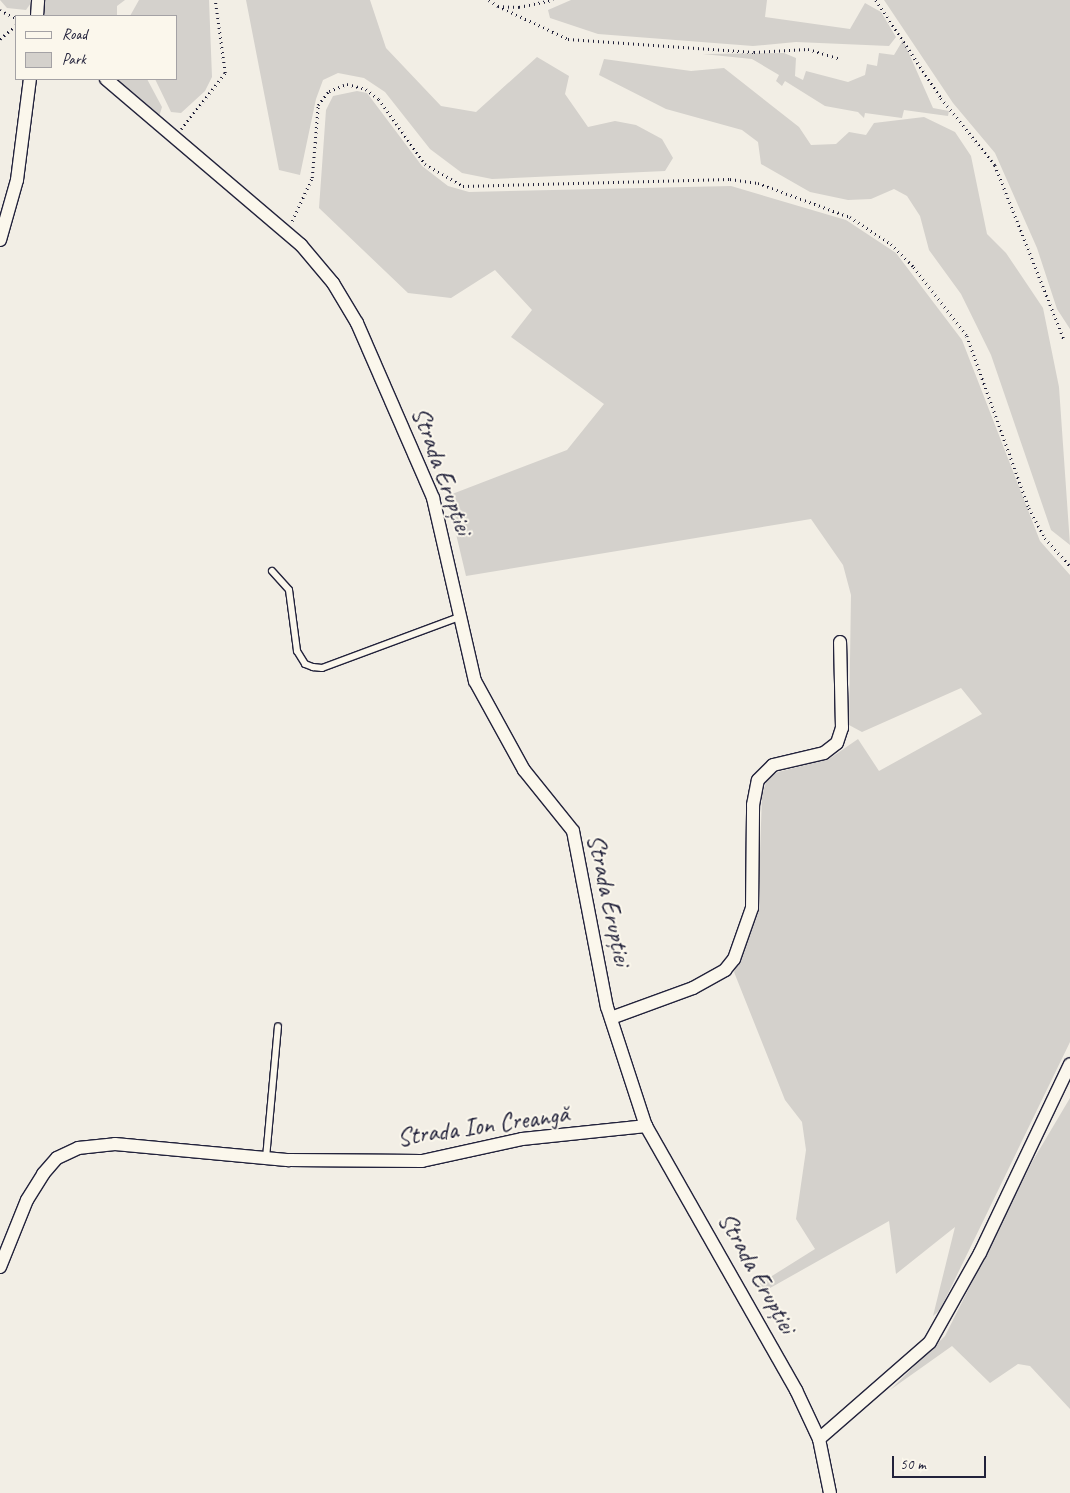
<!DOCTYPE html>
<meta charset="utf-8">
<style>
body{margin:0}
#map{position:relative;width:1070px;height:1493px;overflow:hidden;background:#f2eee5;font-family:Caveat,sans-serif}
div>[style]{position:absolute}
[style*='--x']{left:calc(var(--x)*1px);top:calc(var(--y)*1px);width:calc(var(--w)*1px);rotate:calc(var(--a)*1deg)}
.green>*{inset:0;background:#d4d1cc}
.path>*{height:2.5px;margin-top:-1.25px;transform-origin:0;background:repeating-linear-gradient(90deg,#22223b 0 1px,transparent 0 5px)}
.roads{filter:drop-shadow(1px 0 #22223b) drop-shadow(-1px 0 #22223b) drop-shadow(0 1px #22223b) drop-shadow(0 -1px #22223b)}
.lane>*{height:6px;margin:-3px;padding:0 3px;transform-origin:3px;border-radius:3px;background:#fbf7ec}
.street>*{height:12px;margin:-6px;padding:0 6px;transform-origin:6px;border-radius:6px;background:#fbf7ec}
span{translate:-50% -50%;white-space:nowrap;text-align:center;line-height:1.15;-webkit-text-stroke:4px #fbf7ec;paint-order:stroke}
.street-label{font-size:25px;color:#22223b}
.legend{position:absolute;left:15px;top:15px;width:162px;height:65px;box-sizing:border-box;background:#fbf7ec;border:1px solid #a4a2a5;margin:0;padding:6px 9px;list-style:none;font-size:15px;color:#22223b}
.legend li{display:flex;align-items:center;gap:10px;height:25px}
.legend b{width:25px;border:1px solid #a4a2a5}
.scale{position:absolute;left:892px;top:1456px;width:94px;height:22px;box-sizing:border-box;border:2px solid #22223b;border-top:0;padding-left:6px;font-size:15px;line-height:18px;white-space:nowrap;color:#22223b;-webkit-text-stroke:4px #fbf7ec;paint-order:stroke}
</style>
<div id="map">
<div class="green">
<i style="clip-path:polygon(0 0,33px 0,26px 10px,7px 8px)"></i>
<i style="clip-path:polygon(45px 0,125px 0,117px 6px,117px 16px,43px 16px)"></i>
<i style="clip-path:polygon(139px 0,209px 0,212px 77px,205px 91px,181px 113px,171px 112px,155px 79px,176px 79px,176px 16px,130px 16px)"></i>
<i style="clip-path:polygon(246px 0,370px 0,386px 48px,441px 106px,476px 112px,537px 57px,569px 76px,565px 94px,588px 127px,615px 121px,636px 125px,662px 139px,673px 158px,665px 171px,492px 179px,462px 173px,430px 149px,385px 92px,364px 78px,338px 73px,323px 80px,316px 99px,300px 175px,279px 170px)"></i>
<i style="clip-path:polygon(571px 0,767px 0,765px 17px,850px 29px,865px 3px,881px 12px,896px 37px,889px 46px,796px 42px,753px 46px,598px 34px,550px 18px,548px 10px)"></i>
<i style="clip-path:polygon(884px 0,1070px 0,1070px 329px,1057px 309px,1037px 248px,995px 153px,953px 103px)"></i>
<i style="clip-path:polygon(903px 40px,933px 108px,949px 111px,948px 116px,904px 110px,902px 118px,865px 113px,864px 118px,858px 112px,825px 106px,785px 81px,782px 86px,776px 81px,779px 75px,752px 59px,703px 54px,784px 53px,796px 58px,795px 76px,803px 80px,806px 71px,848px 82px,865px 75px,867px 64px,877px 66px,879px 53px,894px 55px)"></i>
<i style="clip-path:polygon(604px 59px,691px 71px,724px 68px,799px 127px,811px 145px,836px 144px,849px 132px,866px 135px,874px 123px,924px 117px,955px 132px,971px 156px,987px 234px,1006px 253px,1043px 308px,1059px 387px,1070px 545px,1051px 530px,991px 355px,961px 294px,929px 250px,920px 216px,907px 196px,894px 189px,871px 199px,848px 200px,810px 192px,761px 164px,758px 142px,742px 130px,666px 109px,599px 75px)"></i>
<i style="clip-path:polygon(116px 79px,147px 79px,162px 107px,159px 117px)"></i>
<i style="clip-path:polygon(357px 91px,367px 93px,422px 166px,448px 186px,469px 192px,731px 186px,846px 220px,896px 253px,962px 340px,1040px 541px,1070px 575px,1070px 1042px,940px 1310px,933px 1316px,955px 1227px,896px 1274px,889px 1221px,763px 1292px,756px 1286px,815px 1249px,796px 1219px,806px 1150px,802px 1122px,785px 1100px,734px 972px,758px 913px,762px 795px,767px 779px,778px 772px,829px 759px,858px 739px,879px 771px,982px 714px,961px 688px,862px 732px,849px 725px,851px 595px,843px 565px,811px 519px,466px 576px,447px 496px,567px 450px,604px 404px,511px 337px,532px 310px,495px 270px,451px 298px,408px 293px,319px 208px,326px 110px,333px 96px)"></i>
<i style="clip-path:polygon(1070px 1098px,1070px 1409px,1030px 1366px,1018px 1364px,990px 1383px,952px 1346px,890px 1390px,945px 1336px,1032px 1162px)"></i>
</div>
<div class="path">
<i style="--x:489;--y:0;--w:11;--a:34"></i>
<i style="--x:498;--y:6;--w:21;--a:3"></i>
<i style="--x:519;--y:7;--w:35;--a:-12"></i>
<i style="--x:876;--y:0;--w:118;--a:56.4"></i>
<i style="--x:941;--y:98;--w:86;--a:51.1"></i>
<i style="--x:995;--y:165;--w:187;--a:68.4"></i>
<i style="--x:498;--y:6;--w:77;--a:25.2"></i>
<i style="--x:568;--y:39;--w:186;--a:4"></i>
<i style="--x:754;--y:52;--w:54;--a:-3.2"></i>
<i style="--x:808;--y:49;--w:34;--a:17"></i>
<i style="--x:0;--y:10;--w:18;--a:27"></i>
<i style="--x:0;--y:39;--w:21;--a:-41"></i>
<i style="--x:181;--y:129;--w:71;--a:-51.8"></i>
<i style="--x:225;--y:73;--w:74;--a:-97.8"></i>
<i style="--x:292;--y:221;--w:47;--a:-65.1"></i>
<i style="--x:312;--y:178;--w:73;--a:-85.3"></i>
<i style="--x:318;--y:105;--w:18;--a:-52"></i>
<i style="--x:329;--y:91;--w:19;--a:-21"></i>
<i style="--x:347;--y:84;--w:20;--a:15"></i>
<i style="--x:366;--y:89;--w:16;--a:38"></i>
<i style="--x:379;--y:99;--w:80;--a:54.7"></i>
<i style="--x:425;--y:164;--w:44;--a:30.1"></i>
<i style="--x:463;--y:186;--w:267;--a:-1.5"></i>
<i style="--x:730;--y:179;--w:28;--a:8"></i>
<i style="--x:758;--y:183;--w:98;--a:20.3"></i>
<i style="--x:850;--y:217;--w:49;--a:33.4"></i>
<i style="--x:891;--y:244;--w:33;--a:45"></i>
<i style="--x:914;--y:267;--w:87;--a:52.5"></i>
<i style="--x:967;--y:336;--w:183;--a:70.2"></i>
<i style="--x:1029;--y:508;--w:34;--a:62"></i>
<i style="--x:1045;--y:538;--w:38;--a:48"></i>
</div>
<div class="roads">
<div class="lane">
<i style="--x:272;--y:571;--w:25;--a:48"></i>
<i style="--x:289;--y:590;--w:62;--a:82.5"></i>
<i style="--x:297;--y:651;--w:15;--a:58"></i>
<i style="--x:305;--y:664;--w:9;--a:21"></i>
<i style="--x:313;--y:667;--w:9;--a:6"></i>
<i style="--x:322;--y:668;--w:146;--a:-20.4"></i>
<i style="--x:266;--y:1158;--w:132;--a:-84.8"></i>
</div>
<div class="street">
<i style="--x:37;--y:16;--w:16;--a:-86"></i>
<i style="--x:106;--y:79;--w:256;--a:40.4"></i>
<i style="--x:301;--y:245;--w:50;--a:49.9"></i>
<i style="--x:333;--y:283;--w:47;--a:59"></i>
<i style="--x:357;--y:323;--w:191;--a:66.5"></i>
<i style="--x:433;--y:498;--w:188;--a:77.1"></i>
<i style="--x:475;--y:681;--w:102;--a:61.2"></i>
<i style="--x:524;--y:770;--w:78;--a:51.2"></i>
<i style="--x:573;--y:831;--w:179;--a:79.1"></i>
<i style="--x:607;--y:1007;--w:125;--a:71.9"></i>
<i style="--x:646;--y:1126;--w:304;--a:60.4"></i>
<i style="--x:796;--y:1390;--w:54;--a:64.9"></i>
<i style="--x:819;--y:1439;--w:55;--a:78.5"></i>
<i style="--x:0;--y:240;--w:62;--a:-74.2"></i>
<i style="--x:17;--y:180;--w:102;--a:-82.7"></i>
<i style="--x:611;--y:1018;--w:87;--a:-20.1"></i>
<i style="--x:693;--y:988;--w:37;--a:-29"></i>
<i style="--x:725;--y:970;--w:14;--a:-51"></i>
<i style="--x:734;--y:959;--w:54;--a:-70.6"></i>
<i style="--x:752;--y:908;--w:103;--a:-89.4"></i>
<i style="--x:753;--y:805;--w:25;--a:-79"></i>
<i style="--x:758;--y:780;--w:21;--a:-45"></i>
<i style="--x:773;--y:765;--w:52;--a:-13.2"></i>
<i style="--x:824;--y:753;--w:16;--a:-38"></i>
<i style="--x:837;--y:743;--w:16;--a:-72"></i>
<i style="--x:842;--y:728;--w:86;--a:-91.3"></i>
<i style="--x:0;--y:1267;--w:72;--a:-68.1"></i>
<i style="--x:27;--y:1200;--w:31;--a:-58"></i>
<i style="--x:43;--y:1174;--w:21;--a:-49"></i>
<i style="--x:57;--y:1158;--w:23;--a:-25"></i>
<i style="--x:78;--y:1148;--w:37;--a:-6"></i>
<i style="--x:115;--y:1144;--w:175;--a:5.3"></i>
<i style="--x:289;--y:1160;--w:133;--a:0.4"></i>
<i style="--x:422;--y:1161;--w:102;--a:-12.4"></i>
<i style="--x:522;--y:1139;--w:125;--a:-6"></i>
<i style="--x:819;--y:1439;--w:147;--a:-41.1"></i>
<i style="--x:930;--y:1342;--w:102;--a:-60.7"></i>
<i style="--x:980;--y:1253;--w:209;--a:-64.5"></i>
</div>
</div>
<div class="street-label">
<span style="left:442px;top:471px;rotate:70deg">Strada Erupției</span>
<span style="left:609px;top:900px;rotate:78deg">Strada Erupției</span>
<span style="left:483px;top:1126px;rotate:-8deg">Strada Ion Creangă</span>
<span style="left:757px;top:1273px;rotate:61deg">Strada Erupției</span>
</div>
<ul class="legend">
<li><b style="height:6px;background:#fbf7ec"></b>Road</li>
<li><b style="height:14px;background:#d4d1cc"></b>Park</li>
</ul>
<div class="scale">50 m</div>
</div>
